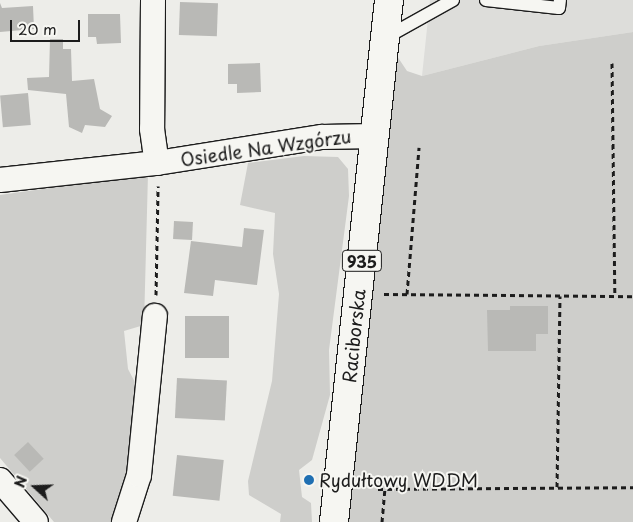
<!DOCTYPE html>
<meta charset="utf-8">
<style>
body{margin:0}
#map{position:relative;width:633px;height:522px;overflow:hidden;background:#edede9;font-family:"Playpen Sans",sans-serif}
div>[style]{position:absolute}
[style*='--x']{left:calc(var(--x)*1px);top:calc(var(--y)*1px);width:calc(var(--w)*1px);rotate:calc(var(--a)*1deg)}
.built>*{inset:0;background:#ddddda}
.green>*{inset:0;background:#cececb}
.building>*{inset:0;background:#b9b9b6;transform-origin:0 0}
.path>*{height:3px;margin-top:-1.5px;transform-origin:0;background:repeating-linear-gradient(90deg,#1c1c1c 0 5px,transparent 0 9px)}
.roads{filter:drop-shadow(1px 0 #1c1c1c) drop-shadow(-1px 0 #1c1c1c) drop-shadow(0 1px #1c1c1c) drop-shadow(0 -1px #1c1c1c)}
.service>*{height:12px;margin:-6px;padding:0 6px;transform-origin:6px;border-radius:6px;background:#f6f6f2}
.minor>*{height:24px;margin:-12px;padding:0 12px;transform-origin:12px;border-radius:12px;background:#f6f6f2}
.primary>*{height:28px;margin:-14px;padding:0 14px;transform-origin:14px;border-radius:14px;background:#f6f6f2}
.dots>*{width:14px;height:14px;translate:-50% -50%;box-sizing:border-box;border:2px solid #f6f6f2;border-radius:50%}
span{translate:-50% -50%;white-space:nowrap;text-align:center;line-height:1.15;-webkit-text-stroke:4px #f6f6f2;paint-order:stroke}
.shield-label span{padding:1px 4px;background:#f6f6f2;border:1px solid;border-radius:4px;-webkit-text-stroke-width:0}
.shield-label{font-size:16px;color:#1c1c1c;font-weight:700}
.street-label{font-size:18px;color:#1c1c1c}
.poi-label{font-size:18px;color:#1c1c1c}
.left{translate:0 -50%;text-align:left}
.north{position:absolute;left:10px;top:462px;width:50px;height:50px;-webkit-text-stroke:4px #f6f6f2;paint-order:stroke;rotate:290deg;font-size:14px;font-weight:700;line-height:20px;text-align:center;color:#1c1c1c}
.north::after{content:'';display:block;margin:auto;width:18px;height:22px;background:#1c1c1c;clip-path:polygon(50% 0,100% 100%,50% 72%,0 100%)}
.scale{position:absolute;left:10px;top:20px;width:70px;height:22px;box-sizing:border-box;border:2px solid #1c1c1c;border-top:0;padding-left:6px;font-size:15px;line-height:18px;white-space:nowrap;color:#1c1c1c;-webkit-text-stroke:4px #f6f6f2;paint-order:stroke}
</style>
<div id="map">
<div class="built">
<i style="clip-path:polygon(430px 0,633px 0,633px 32px,539px 46px,422px 76px)"></i>
</div>
<div class="green">
<i style="clip-path:polygon(633px 32px,633px 522px,335px 522px,385px 38px,407px 71px,422px 76px,539px 46px)"></i>
<i style="clip-path:polygon(304px 156px,338px 157px,348px 169px,349px 196px,329px 350px,330px 395px,312px 460px,299px 470px,302px 497px,311px 503px,312px 522px,280px 522px,281px 514px,249px 495px,248px 481px,272px 381px,279px 294px,273px 254px,275px 213px,240px 205px,248px 163px)"></i>
<i style="clip-path:polygon(148px 174px,144px 325px,124px 331px,128px 369px,138px 388px,125px 493px,111px 522px,54px 522px,0 458px,0 195px)"></i>
</div>
<div class="building">
<i style="left:180px;top:2px;width:38px;height:33px;rotate:2deg"></i>
<i style="clip-path:polygon(0 3px,2px 8px,33px 6px,34px 29px,0 32px)"></i>
<i style="clip-path:polygon(88px 14px,120px 14px,121px 43px,97px 44px,96px 37px,88px 37px)"></i>
<i style="clip-path:polygon(50px 39px,63px 39px,63px 49px,71px 49px,72px 81px,94px 79px,100px 109px,112px 116px,105px 127px,85px 125px,82px 133px,69px 127px,66px 94px,28px 90px,27px 78px,49px 77px)"></i>
<i style="clip-path:polygon(260px 63px,261px 92px,237px 93px,237px 84px,228px 84px,228px 64px)"></i>
<i style="left:28px;top:93px;width:32px;height:28px;rotate:85deg"></i>
<i style="left:174px;top:221px;width:19px;height:18px;rotate:3deg"></i>
<i style="clip-path:polygon(244px 228px,264px 230px,257px 285px,215px 280px,213px 296px,184px 293px,191px 241px,242px 247px)"></i>
<i style="clip-path:polygon(510px 306px,548px 306px,548px 334px,536px 334px,536px 351px,488px 351px,487px 310px,510px 310px)"></i>
<i style="left:185px;top:316px;width:44px;height:42px"></i>
<i style="left:177px;top:378px;width:50px;height:40px;rotate:3deg"></i>
<i style="left:28px;top:442px;width:23px;height:19px;rotate:47deg"></i>
<i style="left:177px;top:455px;width:47px;height:41px;rotate:6deg"></i>
</div>
<div class="path">
<i style="--x:612;--y:63;--w:233;--a:89.3"></i>
<i style="--x:384;--y:294;--w:249;--a:0.5"></i>
<i style="--x:407;--y:294;--w:147;--a:-85.3"></i>
<i style="--x:156;--y:295;--w:109;--a:-88.9"></i>
<i style="--x:557;--y:487;--w:191;--a:-89.1"></i>
<i style="--x:378;--y:489;--w:255;--a:-0.4"></i>
<i style="--x:382;--y:522;--w:33;--a:-85"></i>
</div>
<div class="roads">
<div class="service">
<i style="--x:486;--y:0;--w:73;--a:6.3"></i>
<i style="--x:559;--y:8;--w:8;--a:-83"></i>
<i style="--x:385;--y:38;--w:78;--a:-29.2"></i>
</div>
<div class="minor">
<i style="--x:153;--y:0;--w:129;--a:90.4"></i>
<i style="--x:152;--y:129;--w:34;--a:82"></i>
<i style="--x:0;--y:180;--w:158;--a:-6.2"></i>
<i style="--x:157;--y:163;--w:167;--a:-9"></i>
<i style="--x:322;--y:137;--w:53;--a:-1.1"></i>
<i style="--x:0;--y:480;--w:55;--a:49.4"></i>
<i style="--x:124;--y:522;--w:49;--a:-72.3"></i>
<i style="--x:139;--y:475;--w:160;--a:-84.3"></i>
</div>
<div class="primary">
<i style="--x:334;--y:522;--w:525;--a:-83.99"></i>
</div>
</div>
<div class="dots">
<i style="left:309px;top:480px;background:#1f6fb2"></i>
</div>
<div class="shield-label">
<span style="left:362px;top:261px">935</span>
</div>
<div class="street-label">
<span style="left:266px;top:148px;rotate:-8deg">Osiedle Na Wzgórzu</span>
<span style="left:354px;top:336px;rotate:-84deg">Raciborska</span>
</div>
<div class="poi-label">
<span class="left" style="left:319px;top:480px">Rydułtowy WDDM</span>
</div>
<div class="north">N</div>
<div class="scale">20 m</div>
</div>
